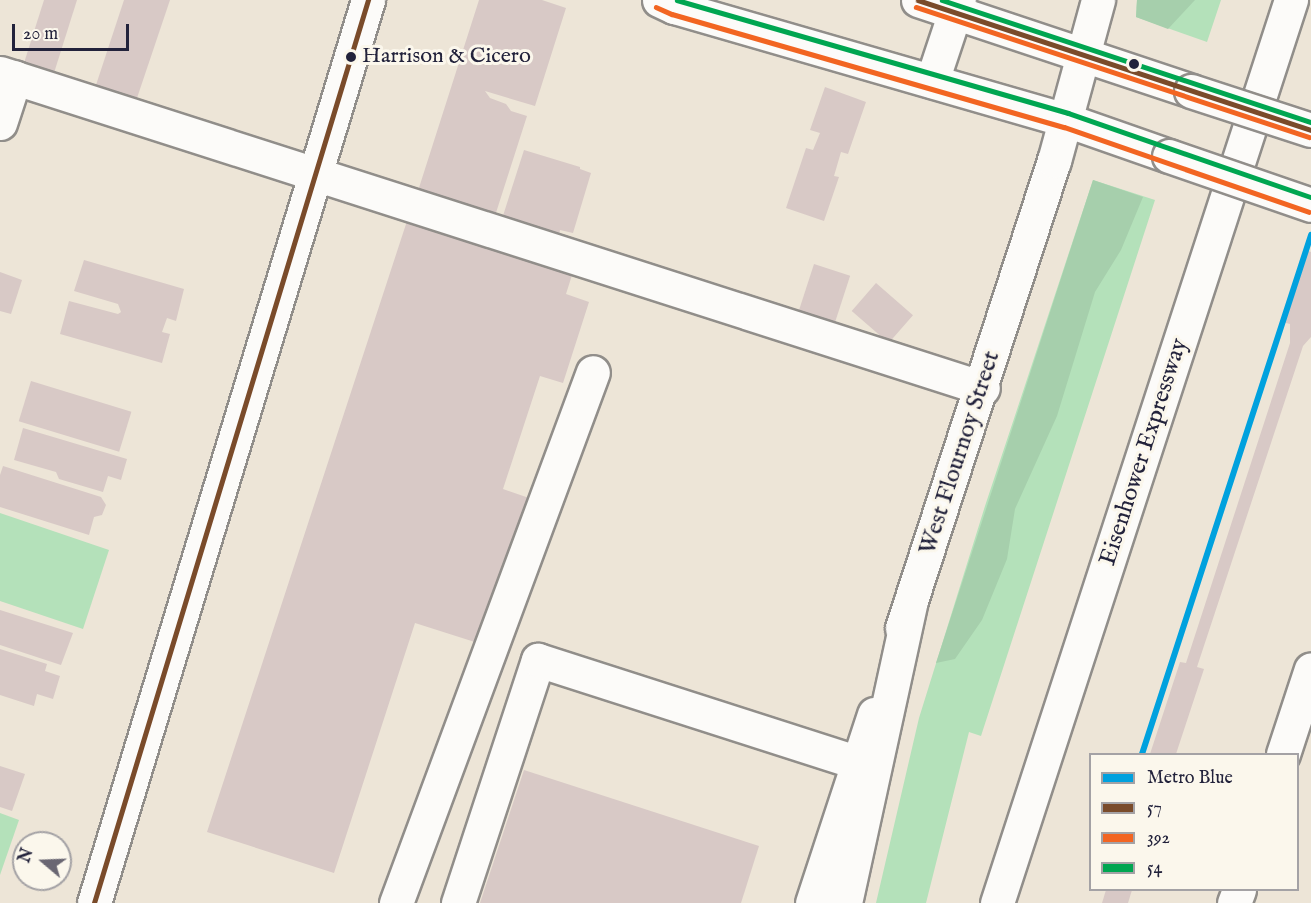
<!DOCTYPE html>
<style>
body{margin:0}
#map{position:relative;width:1311px;height:903px;overflow:hidden;background:#ede5d7;font-family:"IM FELL English",serif}
div>[style]{position:absolute}
[style*='--x']{left:calc(var(--x)*1px);top:calc(var(--y)*1px);width:calc(var(--w)*1px);rotate:calc(var(--a)*1deg)}
.green>*{inset:0;background:#b4e1ba}
.forest>*{inset:0;background:#a6cfac}
.building>*{inset:0;background:#d8c9c6;transform-origin:0 0}
.roads{filter:drop-shadow(2px 0 #918e8a) drop-shadow(-2px 0 #918e8a) drop-shadow(0 2px #918e8a) drop-shadow(0 -2px #918e8a)}
.minor>*{height:33px;margin:-16.5px;padding:0 16.5px;transform-origin:16.5px;border-radius:16.5px;background:#fcfbf9}
.major>*{height:33px;margin:-16.5px;padding:0 16.5px;transform-origin:16.5px;border-radius:16.5px;background:#fcfbf9}
.highway>*{height:33px;margin:-16.5px;padding:0 16.5px;transform-origin:16.5px;border-radius:16.5px;background:#fcfbf9}
.bridges{filter:drop-shadow(2px 0 #918e8a) drop-shadow(-2px 0 #918e8a) drop-shadow(0 2px #918e8a) drop-shadow(0 -2px #918e8a)}
.major-bridge>*{height:33px;margin:-16.5px;padding:0 16.5px;transform-origin:16.5px;border-radius:16.5px;background:#fcfbf9}
.bus-1>*{height:4.5px;margin:-2.25px;padding:0 2.25px;transform-origin:2.25px;border-radius:2.25px;background:#7a4b2a}
.bus-2>*{height:4.5px;margin:-2.25px;padding:0 2.25px;transform-origin:2.25px;border-radius:2.25px;background:#f26522}
.bus-3>*{height:4.5px;margin:-2.25px;padding:0 2.25px;transform-origin:2.25px;border-radius:2.25px;background:#00a651}
.metro-1>*{height:6px;margin:-3px;padding:0 3px;transform-origin:3px;border-radius:3px;background:#00a1de}
.dots>*{width:16px;height:16px;translate:-50% -50%;box-sizing:border-box;border:3px solid #fbf7ec;border-radius:50%}
span{translate:-50% -50%;white-space:nowrap;text-align:center;line-height:1.15;-webkit-text-stroke:6px #fbf7ec;paint-order:stroke}
.bus-label{font-size:22px;color:#22223b}
.left{translate:0 -50%;text-align:left}
.street-label{font-size:24px;color:#22223b}
.legend{position:absolute;left:1089px;top:753px;width:210px;height:138px;box-sizing:border-box;background:#fbf7ec;border:2px solid #a4a2a5;margin:0;padding:8px 10px;list-style:none;font-size:18px;color:#22223b}
.legend li{display:flex;align-items:center;gap:12px;height:30px}
.legend b{width:30px;border:2px solid #a4a2a5}
.north{position:absolute;left:12px;top:831px;width:60px;height:60px;box-sizing:border-box;background:#fbf7ec;border:2px solid #a4a2a5;border-radius:50%;rotate:289deg;font-size:16px;font-weight:700;line-height:24px;text-align:center;color:#22223b}
.north::after{content:'';display:block;margin:auto;width:21px;height:27px;background:#696672;clip-path:polygon(50% 0,100% 100%,50% 72%,0 100%)}
.scale{position:absolute;left:12px;top:24px;width:117px;height:27px;box-sizing:border-box;border:3px solid #22223b;border-top:0;padding-left:8px;font-size:18px;line-height:21px;white-space:nowrap;color:#22223b;-webkit-text-stroke:4px #fbf7ec;paint-order:stroke}
</style>
<div id="map">
<div class="green">
<i style="clip-path:polygon(1137px 0,1221px 0,1207px 42px,1136px 17px)"></i>
<i style="clip-path:polygon(1093px 180px,1155px 200px,981px 736px,969px 732px,926px 903px,876px 903px,919px 718px,985px 506px)"></i>
<i style="clip-path:polygon(0 513px,109px 550px,83px 629px,0 601px)"></i>
<i style="clip-path:polygon(0 813px,19px 820px,0 875px)"></i>
</div>
<div class="forest">
<i style="clip-path:polygon(1137px 0,1195px 0,1168px 29px,1136px 17px)"></i>
<i style="clip-path:polygon(1093px 180px,1143px 197px,1121px 250px,1095px 292px,1057px 416px,1015px 509px,1007px 559px,982px 620px,955px 659px,936px 663px)"></i>
</div>
<div class="building">
<i style="clip-path:polygon(44px 0,77px 0,54px 73px,24px 63px)"></i>
<i style="clip-path:polygon(124px 0,170px 0,137px 98px,96px 85px)"></i>
<i style="clip-path:polygon(479px 0,542px 0,566px 8px,535px 106px,485px 91px,490px 98px,506px 104px,511px 111px,527px 116px,494px 219px,417px 194px)"></i>
<i style="clip-path:polygon(825px 87px,866px 102px,848px 154px,841px 152px,834px 176px,839px 177px,824px 221px,786px 208px,806px 148px,813px 150px,820px 133px,810px 130px)"></i>
<i style="clip-path:polygon(524px 150px,580px 167px,580px 169px,591px 173px,573px 233px,560px 230px,558px 240px,501px 222px)"></i>
<i style="clip-path:polygon(407px 221px,572px 275px,566px 294px,589px 302px,563px 383px,540px 376px,503px 489px,529px 498px,481px 644px,415px 623px,334px 873px,207px 832px)"></i>
<i style="clip-path:polygon(1306px 250px,1311px 252px,1311px 337px,1303px 346px,1197px 667px,1204px 669px,1176px 754px,1150px 754px,1180px 662px,1186px 663px,1290px 343px,1290px 324px,1282px 322px)"></i>
<i style="clip-path:polygon(84px 260px,184px 289px,176px 321px,167px 318px,162px 332px,170px 334px,162px 363px,60px 334px,69px 301px,118px 314px,121px 312px,118px 304px,74px 291px)"></i>
<i style="left:814px;top:264px;width:38px;height:52px;rotate:18deg"></i>
<i style="clip-path:polygon(0 272px,22px 280px,11px 314px,0 311px)"></i>
<i style="left:876px;top:283px;width:49px;height:37px;rotate:41deg"></i>
<i style="left:31px;top:381px;width:105px;height:42px;rotate:17deg"></i>
<i style="clip-path:polygon(23px 428px,127px 459px,121px 480px,108px 476px,103px 492px,59px 479px,56px 472px,14px 460px)"></i>
<i style="clip-path:polygon(3px 466px,101px 497px,106px 505px,102px 515px,94px 517px,89px 535px,0 507px,0 475px)"></i>
<i style="clip-path:polygon(0 610px,73px 633px,61px 665px,0 645px)"></i>
<i style="clip-path:polygon(0 649px,47px 664px,45px 671px,60px 676px,53px 699px,37px 694px,34px 706px,0 695px)"></i>
<i style="clip-path:polygon(0 766px,25px 774px,12px 811px,0 807px)"></i>
<i style="clip-path:polygon(524px 770px,759px 846px,741px 903px,480px 903px)"></i>
<i style="clip-path:polygon(1106px 890px,1132px 890px,1128px 903px,1102px 903px)"></i>
</div>
<div class="roads">
<div class="minor">
<i style="--x:0;--y:73;--w:1032;--a:17.77"></i>
<i style="--x:932;--y:81;--w:85;--a:-71.6"></i>
<i style="--x:0;--y:123;--w:48;--a:-71.9"></i>
<i style="--x:902;--y:628;--w:491;--a:-72"></i>
<i style="--x:1054;--y:161;--w:167;--a:-74.7"></i>
<i style="--x:94;--y:903;--w:944;--a:-73.12"></i>
<i style="--x:396;--y:903;--w:566;--a:-69.65"></i>
<i style="--x:458;--y:903;--w:256;--a:-71.8"></i>
<i style="--x:538;--y:660;--w:336;--a:17.8"></i>
<i style="--x:812;--y:903;--w:199;--a:-71.8"></i>
</div>
<div class="major">
<i style="--x:659;--y:0;--w:17;--a:25"></i>
<i style="--x:674;--y:7;--w:408;--a:16.1"></i>
<i style="--x:1066;--y:120;--w:109;--a:19.3"></i>
<i style="--x:918;--y:0;--w:288;--a:18.4"></i>
</div>
<div class="highway">
<i style="--x:1283;--y:754;--w:89;--a:-71.8"></i>
<i style="--x:845;--y:903;--w:309;--a:-77.7"></i>
<i style="--x:997;--y:903;--w:950;--a:-71.97"></i>
<i style="--x:1234;--y:903;--w:14;--a:-69"></i>
</div>
</div>
<div class="bridges">
<div class="major-bridge">
<i style="--x:1191;--y:91;--w:126;--a:18"></i>
<i style="--x:1169;--y:156;--w:150;--a:19"></i>
</div>
</div>
<div class="bus-1">
<i style="--x:918;--y:0;--w:414;--a:18.3"></i>
<i style="--x:94;--y:903;--w:944;--a:-73.12"></i>
</div>
<div class="bus-2">
<i style="--x:656;--y:7;--w:17;--a:24"></i>
<i style="--x:672;--y:14;--w:408;--a:16.1"></i>
<i style="--x:1064;--y:127;--w:259;--a:19.1"></i>
<i style="--x:916;--y:7;--w:414;--a:18.3"></i>
</div>
<div class="bus-3">
<i style="--x:677;--y:0;--w:407;--a:16.1"></i>
<i style="--x:1068;--y:113;--w:257;--a:19.1"></i>
<i style="--x:942;--y:0;--w:389;--a:18.3"></i>
</div>
<div class="metro-1">
<i style="--x:1142;--y:754;--w:546;--a:-71.96"></i>
</div>
<div class="dots">
<i style="left:351px;top:57px;background:#22223b"></i>
<i style="left:1134px;top:64px;background:#22223b"></i>
</div>
<div class="bus-label">
<span class="left" style="left:362px;top:57px">Harrison &amp; Cicero</span>
</div>
<div class="street-label">
<span style="left:1144px;top:452px;rotate:-72deg">Eisenhower Expressway</span>
<span style="left:960px;top:453px;rotate:-72deg">West Flournoy Street</span>
</div>
<ul class="legend">
<li><b style="height:8px;background:#00a1de"></b>Metro Blue</li>
<li><b style="height:8px;background:#7a4b2a"></b>57</li>
<li><b style="height:8px;background:#f26522"></b>392</li>
<li><b style="height:8px;background:#00a651"></b>54</li>
</ul>
<div class="north">N</div>
<div class="scale">20 m</div>
</div>
